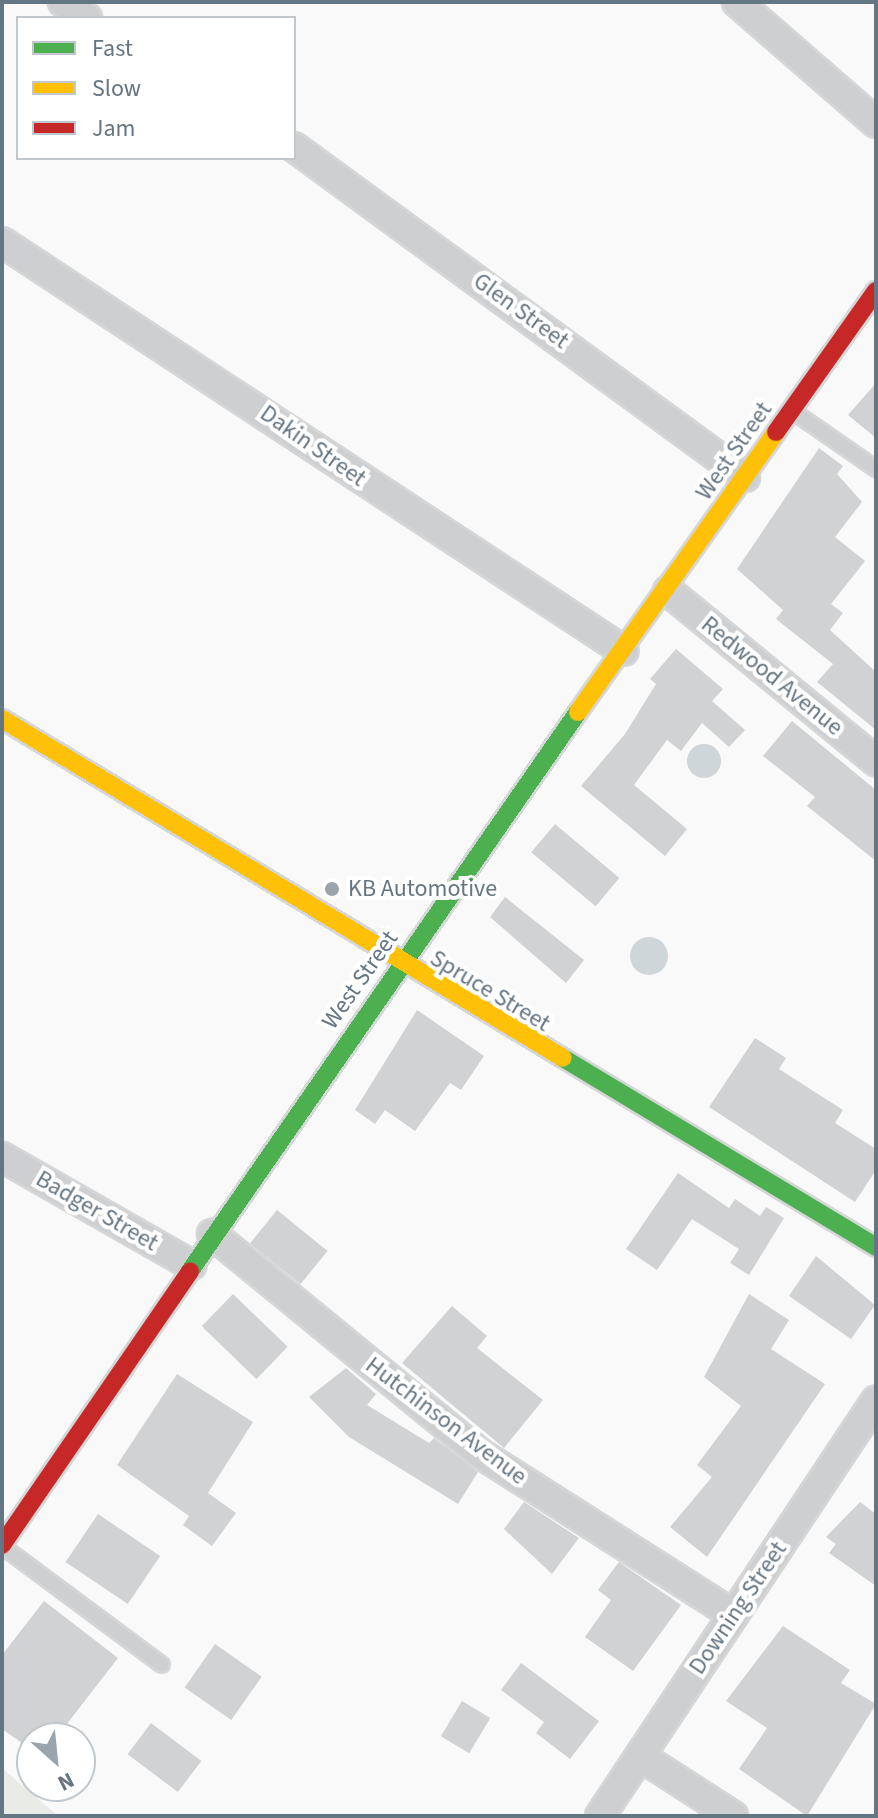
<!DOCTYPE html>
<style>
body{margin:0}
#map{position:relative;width:878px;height:1818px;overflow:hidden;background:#f9f9f9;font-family:"Source Sans 3",sans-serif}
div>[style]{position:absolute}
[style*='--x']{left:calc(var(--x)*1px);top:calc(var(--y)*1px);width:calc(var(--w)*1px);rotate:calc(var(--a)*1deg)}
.green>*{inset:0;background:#e8ebe6}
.water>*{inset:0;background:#ced6d9}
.round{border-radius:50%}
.building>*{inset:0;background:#d0d2d3;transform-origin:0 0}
.roads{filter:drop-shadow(2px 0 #d5d6d7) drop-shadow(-2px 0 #d5d6d7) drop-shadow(0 2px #d5d6d7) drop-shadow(0 -2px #d5d6d7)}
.lane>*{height:14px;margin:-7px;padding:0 7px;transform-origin:7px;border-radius:7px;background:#cecfd0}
.street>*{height:28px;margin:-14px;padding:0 14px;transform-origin:14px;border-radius:14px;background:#cecfd0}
.fast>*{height:18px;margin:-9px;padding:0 9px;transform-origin:9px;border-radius:9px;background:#4caf50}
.slow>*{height:18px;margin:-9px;padding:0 9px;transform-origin:9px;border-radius:9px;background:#ffc107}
.jam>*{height:18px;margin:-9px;padding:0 9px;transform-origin:9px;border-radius:9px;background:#c62828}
.dots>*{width:22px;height:22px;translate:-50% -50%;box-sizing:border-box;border:4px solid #fff;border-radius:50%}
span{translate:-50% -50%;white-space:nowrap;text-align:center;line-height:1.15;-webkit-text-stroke:8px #fff;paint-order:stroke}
.street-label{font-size:24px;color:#657683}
.poi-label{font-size:24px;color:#657683}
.left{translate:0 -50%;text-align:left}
.frame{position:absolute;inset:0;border:4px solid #657683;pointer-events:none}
.legend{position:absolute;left:16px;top:16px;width:280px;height:144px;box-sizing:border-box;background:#fff;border:2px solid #c1c8cd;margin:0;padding:10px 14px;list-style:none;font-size:24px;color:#657683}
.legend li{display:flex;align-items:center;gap:16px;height:40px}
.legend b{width:40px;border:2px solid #c1c8cd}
.north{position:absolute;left:16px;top:1722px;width:80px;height:80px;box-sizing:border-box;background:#fff;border:2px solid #c1c8cd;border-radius:50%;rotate:153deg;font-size:22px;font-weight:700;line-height:32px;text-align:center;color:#657683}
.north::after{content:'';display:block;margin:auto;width:28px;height:36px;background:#99a4ac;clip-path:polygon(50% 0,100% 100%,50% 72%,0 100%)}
</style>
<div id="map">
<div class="green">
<i style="clip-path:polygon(2px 1768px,58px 1816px,2px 1816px)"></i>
</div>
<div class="water">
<i class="round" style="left:687px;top:744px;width:34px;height:34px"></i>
<i class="round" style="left:630px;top:937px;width:38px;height:38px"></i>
</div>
<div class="building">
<i style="clip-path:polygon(876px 383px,876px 438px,848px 415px)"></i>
<i style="clip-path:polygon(819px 448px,843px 466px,837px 474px,862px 502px,835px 537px,865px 561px,831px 604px,843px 613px,830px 630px,876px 672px,876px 730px,817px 682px,833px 664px,776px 619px,783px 610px,737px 569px)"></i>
<i style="clip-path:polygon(676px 649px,723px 689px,712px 701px,745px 730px,729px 747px,702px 723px,681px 751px,667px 740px,634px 785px,687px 829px,665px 856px,581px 786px,625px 734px,656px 684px,650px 679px)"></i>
<i style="clip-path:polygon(792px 721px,876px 790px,876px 861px,807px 806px,815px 797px,763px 756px)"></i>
<i style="left:555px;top:824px;width:84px;height:37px;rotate:40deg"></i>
<i style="clip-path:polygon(505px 897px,584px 960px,566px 983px,490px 917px)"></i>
<i style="clip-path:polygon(417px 1010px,484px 1056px,461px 1090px,450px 1083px,415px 1131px,385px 1110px,375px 1124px,355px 1110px)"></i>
<i style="clip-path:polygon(755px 1038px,786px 1058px,779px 1069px,843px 1110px,835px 1123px,876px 1149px,876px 1170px,855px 1202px,709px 1107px)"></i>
<i style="clip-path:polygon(678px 1173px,729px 1208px,735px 1199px,760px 1216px,766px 1207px,784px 1218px,749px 1275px,730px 1263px,739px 1249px,692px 1219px,657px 1270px,626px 1249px)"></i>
<i style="left:277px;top:1210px;width:65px;height:43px;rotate:39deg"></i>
<i style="clip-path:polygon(816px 1256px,875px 1305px,851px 1339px,789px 1296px)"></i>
<i style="left:233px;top:1294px;width:76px;height:45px;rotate:44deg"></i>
<i style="clip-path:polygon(749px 1294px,789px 1320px,771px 1349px,825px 1384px,707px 1557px,670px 1527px,712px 1477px,697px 1465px,741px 1406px,704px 1377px)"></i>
<i style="clip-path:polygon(452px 1306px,487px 1336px,477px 1348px,543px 1400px,504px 1448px,402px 1363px)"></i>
<i style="clip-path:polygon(346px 1368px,376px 1394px,367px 1405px,429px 1443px,434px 1438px,478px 1472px,458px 1504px,349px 1437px,309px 1397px)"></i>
<i style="clip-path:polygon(177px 1374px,253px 1422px,208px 1493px,236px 1513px,212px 1546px,183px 1525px,189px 1516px,117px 1465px)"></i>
<i style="clip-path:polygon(524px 1502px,579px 1538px,552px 1574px,504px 1529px)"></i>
<i style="clip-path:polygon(860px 1502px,876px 1514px,876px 1586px,829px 1553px,836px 1544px,826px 1537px)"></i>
<i style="left:98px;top:1514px;width:75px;height:58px;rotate:34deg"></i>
<i style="clip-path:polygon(619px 1562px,681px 1605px,633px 1671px,585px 1637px,611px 1600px,598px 1590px)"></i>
<i style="clip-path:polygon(44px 1601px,118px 1658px,56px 1738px,32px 1738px,32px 1750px,2px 1729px,2px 1655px)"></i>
<i style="clip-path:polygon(783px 1626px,850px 1670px,841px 1683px,876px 1704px,807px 1816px,739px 1769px,767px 1728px,726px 1701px)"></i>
<i style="left:215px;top:1644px;width:57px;height:53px;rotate:35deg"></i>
<i style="clip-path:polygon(521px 1663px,599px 1721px,570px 1759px,536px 1733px,544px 1722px,501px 1690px)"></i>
<i style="left:462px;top:1701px;width:33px;height:41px;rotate:31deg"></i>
<i style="left:151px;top:1723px;width:63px;height:39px;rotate:37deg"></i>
</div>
<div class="roads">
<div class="lane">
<i style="--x:794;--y:412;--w:100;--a:34.8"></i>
<i style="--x:2;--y:1546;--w:199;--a:36.6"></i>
</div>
<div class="street">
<i style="--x:63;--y:2;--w:29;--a:34"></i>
<i style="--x:737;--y:2;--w:184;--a:41"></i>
<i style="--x:294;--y:147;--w:559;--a:36.19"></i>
<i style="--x:2;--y:242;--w:744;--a:33.33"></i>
<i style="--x:668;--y:591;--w:269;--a:39.3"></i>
<i style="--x:2;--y:1157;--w:218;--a:29.7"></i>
<i style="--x:212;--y:1234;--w:344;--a:39.3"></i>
<i style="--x:478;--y:1452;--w:303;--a:32.5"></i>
<i style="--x:640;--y:1756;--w:111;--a:32.8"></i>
<i style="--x:600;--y:1816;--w:499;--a:-56.4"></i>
</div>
<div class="fast">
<i style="--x:563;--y:1058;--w:366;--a:31.1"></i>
<i style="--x:190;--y:1271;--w:680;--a:-55.24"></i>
</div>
<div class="slow">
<i style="--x:578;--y:712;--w:343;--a:-54.7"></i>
<i style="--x:2;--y:719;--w:655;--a:31.14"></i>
</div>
<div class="jam">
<i style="--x:776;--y:432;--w:173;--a:-54.7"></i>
<i style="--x:2;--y:1545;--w:332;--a:-55.5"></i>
</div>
</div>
<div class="dots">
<i style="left:332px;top:889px;background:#99a4ac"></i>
</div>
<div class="street-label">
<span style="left:521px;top:311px;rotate:36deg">Glen Street</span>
<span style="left:313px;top:446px;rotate:35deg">Dakin Street</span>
<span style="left:734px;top:451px;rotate:-55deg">West Street</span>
<span style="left:772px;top:676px;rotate:39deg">Redwood Avenue</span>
<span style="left:360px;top:980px;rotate:-55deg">West Street</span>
<span style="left:490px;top:991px;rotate:31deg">Spruce Street</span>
<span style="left:97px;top:1211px;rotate:30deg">Badger Street</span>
<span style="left:446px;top:1421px;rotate:37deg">Hutchinson Avenue</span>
<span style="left:738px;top:1608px;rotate:-56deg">Downing Street</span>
</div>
<div class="poi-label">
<span class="left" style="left:348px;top:889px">KB Automotive</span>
</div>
<div class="frame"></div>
<ul class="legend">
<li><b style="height:10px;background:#4caf50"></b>Fast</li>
<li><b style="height:10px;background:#ffc107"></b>Slow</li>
<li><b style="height:10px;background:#c62828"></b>Jam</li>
</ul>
<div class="north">N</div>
</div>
